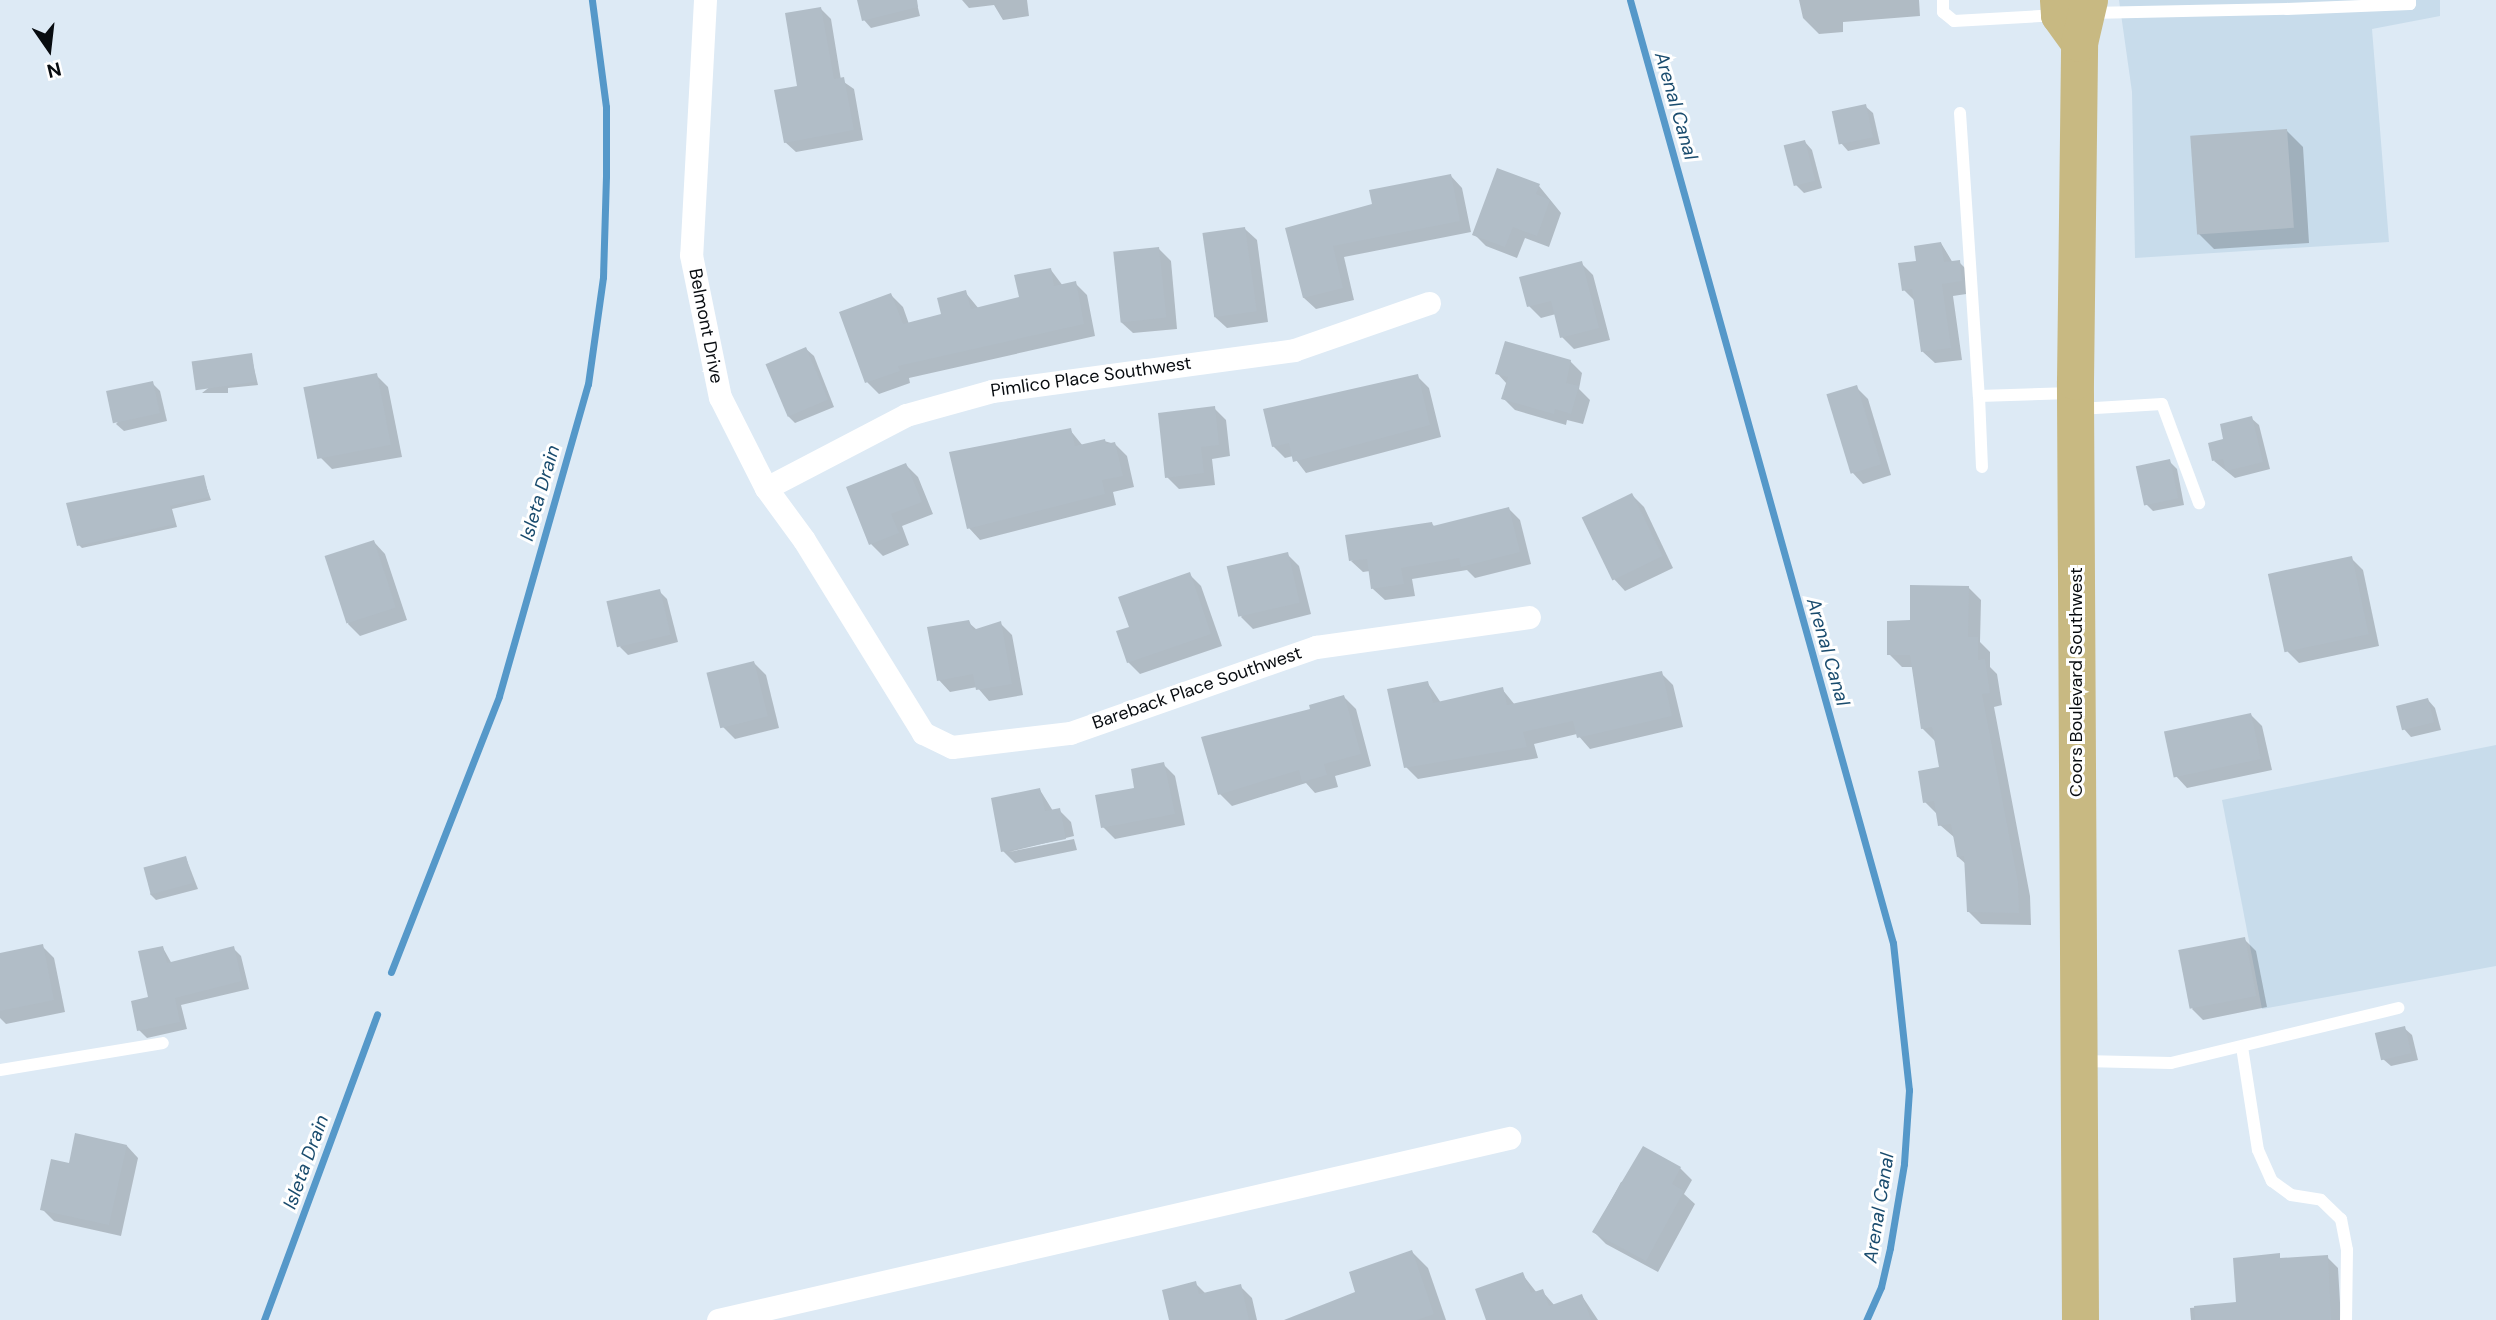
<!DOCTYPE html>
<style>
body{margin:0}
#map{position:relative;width:2496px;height:1320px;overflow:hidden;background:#ddeaf5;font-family:"DM Sans",sans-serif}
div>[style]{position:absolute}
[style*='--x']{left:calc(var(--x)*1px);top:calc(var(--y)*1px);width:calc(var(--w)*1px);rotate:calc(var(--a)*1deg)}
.built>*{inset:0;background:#c8dceb}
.shadow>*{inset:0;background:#0003}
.stream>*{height:7px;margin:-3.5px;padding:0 3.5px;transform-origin:3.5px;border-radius:3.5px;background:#5598c9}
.building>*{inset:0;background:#b1bdc7;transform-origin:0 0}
.service>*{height:12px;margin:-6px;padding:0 6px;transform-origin:6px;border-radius:6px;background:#fff}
.minor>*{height:23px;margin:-11.5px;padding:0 11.5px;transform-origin:11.5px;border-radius:11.5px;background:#fff}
.primary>*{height:37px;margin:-18.5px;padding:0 18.5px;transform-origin:18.5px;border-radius:18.5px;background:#c8b982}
span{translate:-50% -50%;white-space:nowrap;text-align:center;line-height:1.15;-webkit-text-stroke:6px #fff;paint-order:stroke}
.street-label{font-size:18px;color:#080c10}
.water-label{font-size:19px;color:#1a4c6e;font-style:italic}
.north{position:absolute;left:14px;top:14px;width:70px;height:70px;-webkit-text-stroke:5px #fff;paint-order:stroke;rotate:166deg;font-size:19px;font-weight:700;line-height:28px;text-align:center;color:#080c10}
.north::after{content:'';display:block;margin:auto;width:24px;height:32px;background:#080c10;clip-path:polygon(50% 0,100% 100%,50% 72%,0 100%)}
</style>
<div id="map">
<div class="built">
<i style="clip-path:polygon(2119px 0,2440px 0,2440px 16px,2372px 29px,2389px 242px,2135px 258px,2132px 92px)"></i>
<i style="clip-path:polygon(2496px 745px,2496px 966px,2262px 1009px,2222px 800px)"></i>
</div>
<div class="shadow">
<i style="clip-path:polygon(859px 0,916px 0,920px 16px,871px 28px,864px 20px)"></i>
<i style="clip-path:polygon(962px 0,1027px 0,1029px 16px,1003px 20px,994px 5px,969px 8px)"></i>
<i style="clip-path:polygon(1799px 0,1919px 0,1920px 16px,1843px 22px,1843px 32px,1819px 34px,1803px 18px)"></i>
<i style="clip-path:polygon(821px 9px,831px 19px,841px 80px,854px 89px,863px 140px,796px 152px,785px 142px)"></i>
<i style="clip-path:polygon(1865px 106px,1873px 113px,1880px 144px,1848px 151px,1841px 143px)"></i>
<i style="clip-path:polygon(2287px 131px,2303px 147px,2309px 243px,2214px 249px,2198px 233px)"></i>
<i style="clip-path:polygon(1805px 142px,1812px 150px,1822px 188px,1804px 193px,1796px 185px)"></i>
<i style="clip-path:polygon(1451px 176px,1462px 188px,1471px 232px,1344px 257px,1354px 300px,1316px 309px,1304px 298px,1287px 229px,1374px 205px)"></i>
<i style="clip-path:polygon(1539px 186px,1561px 213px,1549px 247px,1525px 238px,1517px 258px,1486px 246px,1474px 234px)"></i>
<i style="clip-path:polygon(1245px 229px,1257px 240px,1268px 322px,1227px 328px,1215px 317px)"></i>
<i style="clip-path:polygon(1941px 243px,1953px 263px,1959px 262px,1971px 274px,1973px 293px,1953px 296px,1962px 360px,1935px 363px,1923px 352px,1916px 302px,1904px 290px,1918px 262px)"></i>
<i style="clip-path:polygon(1159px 249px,1171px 261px,1177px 329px,1133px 333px,1121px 322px)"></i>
<i style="clip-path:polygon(1581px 263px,1593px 275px,1610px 340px,1574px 349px,1562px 337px,1556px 314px,1541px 318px,1529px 306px)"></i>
<i style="clip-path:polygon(1051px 270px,1063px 286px,1075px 283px,1087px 295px,1095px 336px,909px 378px,910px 383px,879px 394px,867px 382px,891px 295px,903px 307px,909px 324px,943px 315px,965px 292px,979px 309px,1021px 299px)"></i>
<i style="clip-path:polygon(806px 349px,814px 356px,834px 407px,795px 423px,788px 416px)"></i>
<i style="clip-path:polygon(251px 355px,258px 385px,228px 388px,228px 393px,202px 393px)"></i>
<i style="clip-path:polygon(1570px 361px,1582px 373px,1579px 389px,1590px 400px,1583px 424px,1567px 420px,1566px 425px,1515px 410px,1503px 398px,1507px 384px,1497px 373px)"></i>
<i style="clip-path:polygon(376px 375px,388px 387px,402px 457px,332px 469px,320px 457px)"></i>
<i style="clip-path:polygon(1417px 376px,1429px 388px,1441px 437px,1306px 473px,1293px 456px,1285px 458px,1273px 446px)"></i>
<i style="clip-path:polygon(152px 383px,160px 391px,167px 421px,124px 431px,116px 424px)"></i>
<i style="clip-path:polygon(1856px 387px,1868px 399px,1891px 475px,1863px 484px,1852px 472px)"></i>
<i style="clip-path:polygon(1214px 408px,1226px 420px,1230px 456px,1212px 459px,1215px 485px,1179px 489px,1167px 477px)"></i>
<i style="clip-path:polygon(2251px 418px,2259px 425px,2270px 469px,2235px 478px,2214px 461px,2226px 441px)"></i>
<i style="clip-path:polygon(1070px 430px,1083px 446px,1104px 441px,1115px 444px,1127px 456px,1134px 487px,1113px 492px,1116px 505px,980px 540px,969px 528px)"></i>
<i style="clip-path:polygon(2169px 461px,2177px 469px,2184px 505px,2153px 511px,2145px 503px)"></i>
<i style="clip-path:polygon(906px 465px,918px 477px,933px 514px,902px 526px,909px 545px,883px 556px,871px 544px)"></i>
<i style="clip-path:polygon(203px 477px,211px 500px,172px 509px,177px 527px,82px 548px,79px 545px,68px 504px)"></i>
<i style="clip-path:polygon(1632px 495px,1644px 507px,1673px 568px,1625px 591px,1614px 579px)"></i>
<i style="clip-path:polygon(1508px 508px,1520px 520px,1531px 564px,1475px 578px,1467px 570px,1412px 579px,1415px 596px,1385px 600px,1373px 589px,1370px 571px,1363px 572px,1351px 561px,1431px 523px,1435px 527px)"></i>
<i style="clip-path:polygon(374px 542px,385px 554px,407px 620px,360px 636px,348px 624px)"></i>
<i style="clip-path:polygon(1287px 554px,1299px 566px,1311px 614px,1253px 629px,1241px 617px)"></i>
<i style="clip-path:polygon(2351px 558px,2363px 570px,2379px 646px,2299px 663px,2287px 651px)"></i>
<i style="clip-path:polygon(1189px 574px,1201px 586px,1222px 646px,1140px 674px,1128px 662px,1131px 628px)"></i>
<i style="clip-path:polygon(1968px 587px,1981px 600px,1980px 642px,1990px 652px,1990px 667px,1997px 674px,2002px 705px,1994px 707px,2030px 896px,2031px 925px,1981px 924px,1968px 911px,1967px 865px,1958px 857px,1955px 838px,1940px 825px,1938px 815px,1925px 802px,1941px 769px,1936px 742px,1922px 728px,1913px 667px,1902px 667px,1889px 654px,1911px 622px)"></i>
<i style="clip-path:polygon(659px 591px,667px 599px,678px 642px,628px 655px,620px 647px)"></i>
<i style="clip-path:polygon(968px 622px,977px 630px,1000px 623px,1012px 635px,1023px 695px,989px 701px,977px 687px,950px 692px,939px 680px)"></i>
<i style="clip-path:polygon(754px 663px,766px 675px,779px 728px,735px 739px,723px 727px)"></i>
<i style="clip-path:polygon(1661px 673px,1673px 685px,1683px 727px,1590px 749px,1577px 734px,1534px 744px,1538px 758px,1418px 779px,1406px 767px,1427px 682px,1441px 703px,1502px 689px,1515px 705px)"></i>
<i style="clip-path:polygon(1344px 697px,1356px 709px,1371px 766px,1335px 776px,1338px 787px,1315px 793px,1306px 783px,1232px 806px,1220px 794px,1312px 710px)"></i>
<i style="clip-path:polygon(2428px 700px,2435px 708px,2441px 730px,2411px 737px,2404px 729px)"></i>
<i style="clip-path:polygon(2250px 714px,2262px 726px,2272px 770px,2187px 788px,2176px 776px)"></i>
<i style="clip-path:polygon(1163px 764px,1175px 776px,1185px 825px,1115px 839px,1103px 827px)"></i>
<i style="clip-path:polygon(1040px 790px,1053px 811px,1059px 810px,1071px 822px,1074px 836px,1009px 852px,1074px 839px,1077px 850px,1015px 863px,1003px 851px)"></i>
<i style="clip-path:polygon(186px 858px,198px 889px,156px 900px,150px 894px)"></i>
<i style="clip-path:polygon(2244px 939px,2256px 951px,2267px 1007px,2203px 1020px,2192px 1009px)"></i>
<i style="clip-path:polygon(42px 946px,54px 958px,65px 1012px,6px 1024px,0 1018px,0 955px)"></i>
<i style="clip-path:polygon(163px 948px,172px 964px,233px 948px,241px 956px,249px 989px,181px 1005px,187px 1029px,147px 1038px,139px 1030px)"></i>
<i style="clip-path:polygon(2404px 1028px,2412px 1035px,2418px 1060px,2391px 1066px,2383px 1059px)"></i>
<i style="clip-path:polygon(127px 1146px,138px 1158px,121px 1236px,54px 1221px,42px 1209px,70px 1165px)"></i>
<i style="clip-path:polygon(1680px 1168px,1692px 1180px,1684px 1194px,1695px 1204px,1658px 1272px,1606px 1244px,1594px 1232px,1621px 1182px)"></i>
<i style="clip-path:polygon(1412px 1252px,1428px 1268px,1446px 1320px,1320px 1320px)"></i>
<i style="clip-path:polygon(2327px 1257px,2338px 1268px,2341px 1320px,2191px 1320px,2190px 1308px,2238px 1304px)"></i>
<i style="clip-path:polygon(1522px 1274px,1537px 1293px,1542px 1291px,1555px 1306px,1582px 1296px,1598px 1320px,1488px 1320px)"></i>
<i style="clip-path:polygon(1195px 1283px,1206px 1294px,1240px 1286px,1252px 1298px,1257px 1320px,1171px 1320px)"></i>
</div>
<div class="stream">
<i style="--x:1630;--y:0;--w:979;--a:74.42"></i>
<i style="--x:1893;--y:943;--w:148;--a:83.8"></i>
<i style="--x:1909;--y:1090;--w:74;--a:93.9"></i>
<i style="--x:1904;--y:1164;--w:85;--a:99.5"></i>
<i style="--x:1890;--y:1248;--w:40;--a:103"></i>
<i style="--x:1881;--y:1287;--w:36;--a:114"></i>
<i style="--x:391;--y:972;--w:296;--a:-68.6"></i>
<i style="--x:499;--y:696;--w:324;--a:-74.1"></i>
<i style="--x:588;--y:384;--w:108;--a:-82"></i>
<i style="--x:603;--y:277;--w:101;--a:-88.3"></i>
<i style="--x:606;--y:176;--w:69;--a:-90"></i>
<i style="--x:606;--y:107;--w:108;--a:-97.5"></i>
<i style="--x:264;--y:1320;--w:326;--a:-69.7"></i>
</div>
<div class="building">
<i style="clip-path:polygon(857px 0,917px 0,918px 7px,862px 21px)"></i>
<i style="clip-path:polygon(821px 7px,834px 79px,844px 77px,854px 130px,784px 143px,774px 90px,797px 86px,785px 13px)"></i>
<i style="left:1866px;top:104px;width:34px;height:35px;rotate:78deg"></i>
<i style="left:2287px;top:129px;width:99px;height:97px;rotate:86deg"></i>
<i style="left:1805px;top:140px;width:42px;height:22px;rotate:76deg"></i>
<i style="clip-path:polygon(1497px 168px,1540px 184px,1536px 194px,1550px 200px,1537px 236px,1513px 227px,1505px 247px,1472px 235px)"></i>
<i style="clip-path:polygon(1451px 174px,1460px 221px,1333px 246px,1343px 288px,1303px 298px,1285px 228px,1372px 204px,1369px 190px)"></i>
<i style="left:1245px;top:227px;width:85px;height:43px;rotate:82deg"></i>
<i style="clip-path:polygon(1941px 242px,1944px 262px,1960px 260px,1962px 281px,1942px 284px,1951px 348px,1921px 352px,1912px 289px,1902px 291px,1898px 263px,1916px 261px,1914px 246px)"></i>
<i style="left:1159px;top:247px;width:71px;height:46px;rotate:84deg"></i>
<i style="clip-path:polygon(1582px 261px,1599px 328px,1560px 338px,1551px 301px,1527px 307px,1519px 277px)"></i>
<i style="clip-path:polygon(1051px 268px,1054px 286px,1076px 281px,1084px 324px,898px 366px,900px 371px,865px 383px,839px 312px,891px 293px,903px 324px,941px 314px,937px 298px,966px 290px,971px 309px,1019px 297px,1014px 275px)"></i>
<i style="clip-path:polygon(1505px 341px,1571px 360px,1566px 383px,1579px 386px,1571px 414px,1555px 409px,1554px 414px,1501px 399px,1508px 377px,1495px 374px)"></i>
<i style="left:806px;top:347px;width:57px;height:44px;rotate:67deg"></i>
<i style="left:252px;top:353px;width:29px;height:61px;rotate:82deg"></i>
<i style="left:377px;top:373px;width:73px;height:75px;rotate:79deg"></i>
<i style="clip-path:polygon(1418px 374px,1430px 425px,1293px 462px,1289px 443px,1272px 447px,1263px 409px)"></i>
<i style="left:153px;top:381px;width:33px;height:48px;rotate:78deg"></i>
<i style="left:1857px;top:385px;width:83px;height:32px;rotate:73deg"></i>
<i style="clip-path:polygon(1215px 406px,1219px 445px,1201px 447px,1204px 473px,1165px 478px,1158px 413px)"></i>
<i style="clip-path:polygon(2252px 416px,2263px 462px,2226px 471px,2223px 459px,2212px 461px,2208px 443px,2223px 439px,2220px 424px)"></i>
<i style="clip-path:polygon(1071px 428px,1075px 446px,1105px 439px,1106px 444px,1115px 442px,1123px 476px,1102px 480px,1105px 494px,967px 529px,949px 452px)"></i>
<i style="left:2170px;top:459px;width:40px;height:35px;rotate:78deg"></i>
<i style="clip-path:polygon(906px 463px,922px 502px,891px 514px,899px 533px,869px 545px,846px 487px)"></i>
<i style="clip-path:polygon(204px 475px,209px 497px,170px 506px,175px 524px,77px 546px,66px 503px)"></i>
<i style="left:1632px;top:493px;width:70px;height:56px;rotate:64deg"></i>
<i style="clip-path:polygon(1509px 507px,1520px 552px,1461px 567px,1459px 558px,1401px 568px,1404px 584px,1371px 589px,1367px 559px,1349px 561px,1345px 535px,1432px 522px,1433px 526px)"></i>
<i style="left:374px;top:540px;width:71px;height:52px;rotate:72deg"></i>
<i style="left:1288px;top:552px;width:52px;height:63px;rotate:77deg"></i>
<i style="left:2352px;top:556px;width:80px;height:86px;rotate:78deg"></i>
<i style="clip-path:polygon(1190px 572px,1211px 634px,1127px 663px,1116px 631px,1129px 627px,1118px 597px)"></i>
<i style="clip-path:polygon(1910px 585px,1969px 586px,1968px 637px,1978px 637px,1978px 660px,1985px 659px,1990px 693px,1982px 694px,2018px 882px,2019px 913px,1967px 912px,1964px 856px,1957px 857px,1951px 824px,1938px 826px,1934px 801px,1923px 803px,1918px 771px,1939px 767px,1932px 727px,1921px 729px,1910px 655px,1887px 655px,1887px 621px,1910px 620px)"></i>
<i style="left:660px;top:589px;width:47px;height:55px;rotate:77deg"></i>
<i style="clip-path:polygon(969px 620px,973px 630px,1001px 621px,1012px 684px,976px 690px,973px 674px,937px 681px,927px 627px)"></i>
<i style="left:754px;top:661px;width:57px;height:49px;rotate:76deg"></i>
<i style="clip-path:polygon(1662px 671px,1672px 716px,1577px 738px,1573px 721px,1523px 732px,1527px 747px,1404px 768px,1387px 689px,1428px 681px,1433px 703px,1503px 687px,1507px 705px)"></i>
<i style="clip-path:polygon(1344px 695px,1361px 754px,1324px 764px,1327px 775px,1302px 782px,1299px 770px,1218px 795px,1201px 737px,1310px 709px,1309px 705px)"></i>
<i style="left:2428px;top:698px;width:25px;height:33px;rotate:76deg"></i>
<i style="left:2251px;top:713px;width:47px;height:89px;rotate:78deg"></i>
<i style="clip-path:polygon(1164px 762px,1175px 814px,1101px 828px,1095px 795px,1134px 788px,1131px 769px)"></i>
<i style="clip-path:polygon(1040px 788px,1045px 811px,1060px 808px,1066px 839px,1001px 852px,991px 798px)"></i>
<i style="left:186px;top:856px;width:28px;height:44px;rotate:75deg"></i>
<i style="left:2245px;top:937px;width:60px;height:68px;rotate:79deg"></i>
<i style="clip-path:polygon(43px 944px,54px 1000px,0 1011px,0 953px)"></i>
<i style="clip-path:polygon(163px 946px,167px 963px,234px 946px,242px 981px,175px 998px,180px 1022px,137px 1031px,131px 1001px,148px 997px,138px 951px)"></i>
<i style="left:2405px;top:1026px;width:28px;height:31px;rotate:77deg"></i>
<i style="clip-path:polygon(75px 1133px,127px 1145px,109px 1225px,40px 1210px,51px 1159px,69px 1163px)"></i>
<i style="clip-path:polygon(1643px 1146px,1681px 1167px,1672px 1184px,1684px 1191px,1646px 1261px,1592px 1232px)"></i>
<i style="clip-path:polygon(1412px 1250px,1434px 1314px,1417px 1320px,1284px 1320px,1355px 1292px,1349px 1272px)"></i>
<i style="clip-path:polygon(2280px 1253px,2280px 1258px,2328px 1255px,2331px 1320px,2195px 1320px,2194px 1306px,2236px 1302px,2233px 1258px)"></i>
<i style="clip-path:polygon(1523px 1272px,1531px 1293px,1543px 1289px,1549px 1306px,1582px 1294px,1591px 1320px,1486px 1320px,1475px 1289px)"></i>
<i style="clip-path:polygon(1196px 1281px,1199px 1294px,1241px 1284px,1249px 1320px,1169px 1320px,1162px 1290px)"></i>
</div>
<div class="service">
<i style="--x:1943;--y:0;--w:12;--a:90"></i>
<i style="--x:1943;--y:12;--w:14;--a:39"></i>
<i style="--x:1954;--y:21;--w:103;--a:-3.3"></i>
<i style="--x:2090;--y:13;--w:197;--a:-1.2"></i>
<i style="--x:2287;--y:9;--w:123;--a:-2.3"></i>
<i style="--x:2410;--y:4;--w:4;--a:-90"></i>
<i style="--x:1960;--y:113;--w:284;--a:86.2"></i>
<i style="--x:1979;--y:396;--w:92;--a:-1.9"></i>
<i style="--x:1979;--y:396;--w:71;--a:87.6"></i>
<i style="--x:2079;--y:409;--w:83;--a:-3.4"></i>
<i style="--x:2162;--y:404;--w:106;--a:69.5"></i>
<i style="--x:2242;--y:1047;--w:104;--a:81.2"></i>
<i style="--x:2258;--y:1150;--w:34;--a:66"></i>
<i style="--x:2272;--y:1181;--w:24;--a:36"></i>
<i style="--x:2291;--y:1195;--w:30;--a:9"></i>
<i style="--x:2321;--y:1200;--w:28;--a:44"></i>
<i style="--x:2341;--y:1219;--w:32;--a:79"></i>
<i style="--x:2347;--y:1250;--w:70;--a:90.8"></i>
<i style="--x:2083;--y:1061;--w:88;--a:1.3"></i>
<i style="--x:2171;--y:1063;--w:234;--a:-13.6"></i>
<i style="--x:0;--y:1070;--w:165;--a:-9.4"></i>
</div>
<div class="minor">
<i style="--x:705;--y:0;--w:255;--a:93.1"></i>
<i style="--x:691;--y:255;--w:145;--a:78.5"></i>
<i style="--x:720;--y:397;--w:102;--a:63.2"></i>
<i style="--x:766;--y:488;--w:64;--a:53.8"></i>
<i style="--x:804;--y:540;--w:227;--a:58.3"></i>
<i style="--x:923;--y:733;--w:32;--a:26"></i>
<i style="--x:952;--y:747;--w:119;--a:-6.8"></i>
<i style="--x:1070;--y:733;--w:261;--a:-19.3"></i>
<i style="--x:1316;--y:647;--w:215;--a:-8"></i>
<i style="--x:766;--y:488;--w:158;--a:-27.5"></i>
<i style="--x:906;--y:415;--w:89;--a:-15.6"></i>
<i style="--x:992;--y:391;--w:305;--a:-7.7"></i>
<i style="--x:1294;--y:350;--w:143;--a:-19.2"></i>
<i style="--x:718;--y:1320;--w:812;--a:-12.96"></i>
</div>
<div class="primary">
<i style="--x:2058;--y:0;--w:15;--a:86"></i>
<i style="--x:2059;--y:15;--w:34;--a:54"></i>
<i style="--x:2080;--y:1320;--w:939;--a:-90.31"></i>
<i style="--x:2075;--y:381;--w:338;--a:-89.3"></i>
<i style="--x:2079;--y:43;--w:44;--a:-76.9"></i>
</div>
<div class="street-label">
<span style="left:706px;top:326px;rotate:79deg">Belmont Drive</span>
<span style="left:1091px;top:377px;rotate:-8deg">Pimlico Place Southwest</span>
<span style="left:2076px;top:682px;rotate:-90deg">Coors Boulevard Southwest</span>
<span style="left:1197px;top:688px;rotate:-19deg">Bareback Place Southwest</span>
</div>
<div class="water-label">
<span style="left:1676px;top:106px;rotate:74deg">Arenal Canal</span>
<span style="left:540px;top:493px;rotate:-74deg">Isleta Drain</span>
<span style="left:1828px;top:652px;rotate:74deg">Arenal Canal</span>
<span style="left:306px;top:1162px;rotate:-70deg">Isleta Drain</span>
<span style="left:1879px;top:1208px;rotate:-81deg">Arenal Canal</span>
</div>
<div class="north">N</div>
</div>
